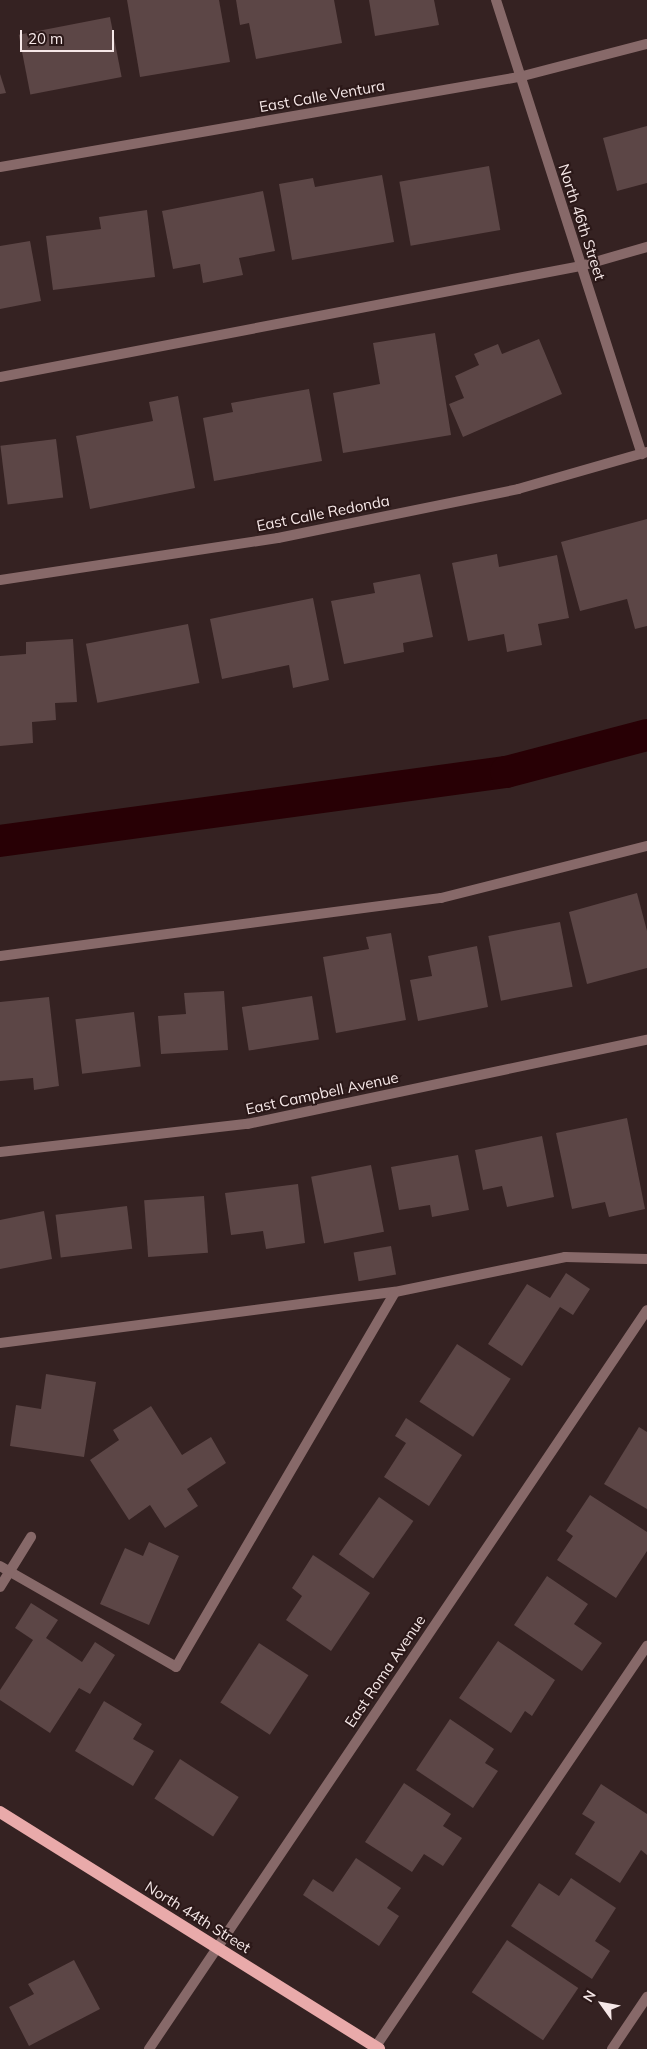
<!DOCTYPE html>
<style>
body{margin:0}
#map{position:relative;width:647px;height:2049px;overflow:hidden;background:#352222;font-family:Mulish,sans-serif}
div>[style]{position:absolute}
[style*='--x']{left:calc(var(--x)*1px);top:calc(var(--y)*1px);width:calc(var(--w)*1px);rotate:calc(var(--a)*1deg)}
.canal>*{height:32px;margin:-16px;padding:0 16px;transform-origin:16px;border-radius:16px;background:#280005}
.building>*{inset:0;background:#5c4646;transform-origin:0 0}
.lane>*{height:10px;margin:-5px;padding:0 5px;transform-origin:5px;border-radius:5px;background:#876969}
.street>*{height:10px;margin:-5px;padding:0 5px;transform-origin:5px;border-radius:5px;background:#876969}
.primary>*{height:12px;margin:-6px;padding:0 6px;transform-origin:6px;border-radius:6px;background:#e9aaaa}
span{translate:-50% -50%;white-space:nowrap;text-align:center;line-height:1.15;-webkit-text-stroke:4px #2b1818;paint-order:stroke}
.street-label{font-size:15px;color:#f6e8e8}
.north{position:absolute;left:577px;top:1979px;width:50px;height:50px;-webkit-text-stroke:4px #2b1818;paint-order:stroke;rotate:302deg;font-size:14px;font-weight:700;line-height:20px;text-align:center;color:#f6e8e8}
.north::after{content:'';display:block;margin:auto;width:18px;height:22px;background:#f6e8e8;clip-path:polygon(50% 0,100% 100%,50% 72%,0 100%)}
.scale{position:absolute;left:20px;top:30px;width:94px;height:22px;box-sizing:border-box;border:2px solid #f6e8e8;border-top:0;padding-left:6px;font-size:15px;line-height:18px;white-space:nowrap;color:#f6e8e8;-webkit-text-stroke:4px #2b1818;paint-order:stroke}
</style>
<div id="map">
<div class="canal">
<i style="--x:0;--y:841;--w:511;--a:-7.77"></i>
<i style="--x:506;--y:772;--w:146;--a:-14.7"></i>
</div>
<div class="building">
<i style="clip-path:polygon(127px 0,219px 0,230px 62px,140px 77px)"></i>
<i style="clip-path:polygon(236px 0,334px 0,342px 43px,256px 59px,249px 23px,240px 25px)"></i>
<i style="clip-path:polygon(369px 0,434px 0,439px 25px,375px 36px)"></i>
<i style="left:110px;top:17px;width:61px;height:93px;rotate:79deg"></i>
<i style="clip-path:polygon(0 74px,6px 93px,0 94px)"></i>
<i style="clip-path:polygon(647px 126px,647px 183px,617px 191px,603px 138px)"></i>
<i style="left:489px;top:166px;width:65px;height:91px;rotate:80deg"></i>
<i style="clip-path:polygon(382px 175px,394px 242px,292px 260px,279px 184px,313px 178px,315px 187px)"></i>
<i style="clip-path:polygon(263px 191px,275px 251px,239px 258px,243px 275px,203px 283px,200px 264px,173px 269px,162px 211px)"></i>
<i style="clip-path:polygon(147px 210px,155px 277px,53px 290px,46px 236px,101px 229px,99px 217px)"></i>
<i style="clip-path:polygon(30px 241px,41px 301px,0 309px,0 246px)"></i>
<i style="clip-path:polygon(435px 333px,451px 435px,343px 453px,333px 393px,380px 384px,373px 343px)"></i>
<i style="clip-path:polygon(539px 339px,562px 394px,463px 437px,449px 404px,464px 398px,455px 376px,479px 365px,474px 354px,498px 344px,502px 354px)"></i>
<i style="clip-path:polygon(309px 389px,322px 461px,214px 481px,203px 418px,233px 412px,231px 403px)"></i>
<i style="clip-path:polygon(178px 396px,195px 488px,90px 509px,76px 436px,153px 421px,149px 402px)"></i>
<i style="left:56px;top:439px;width:59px;height:56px;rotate:83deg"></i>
<i style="clip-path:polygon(647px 519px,647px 626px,635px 629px,627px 599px,580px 611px,561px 542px)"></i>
<i style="clip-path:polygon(497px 554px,499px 567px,557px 555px,569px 618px,538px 624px,542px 645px,507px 652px,504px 634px,468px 641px,452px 563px)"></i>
<i style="clip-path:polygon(420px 574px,433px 637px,403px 643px,404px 652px,344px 664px,331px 601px,375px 593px,373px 583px)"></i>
<i style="clip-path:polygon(313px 598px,329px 680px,293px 688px,289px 665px,222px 679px,210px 619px)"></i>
<i style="left:188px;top:624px;width:60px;height:104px;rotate:79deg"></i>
<i style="clip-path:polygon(73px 639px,77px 702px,55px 703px,56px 720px,32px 722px,33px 743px,0 746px,0 656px,26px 654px,26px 642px)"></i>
<i style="clip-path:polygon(637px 893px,647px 931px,647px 968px,587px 984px,569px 912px)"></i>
<i style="left:560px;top:922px;width:66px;height:73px;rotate:79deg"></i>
<i style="clip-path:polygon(391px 933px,406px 1020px,336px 1033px,323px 957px,369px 949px,366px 937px)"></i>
<i style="clip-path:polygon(477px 946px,488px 1007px,418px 1021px,410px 980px,432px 976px,428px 956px)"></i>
<i style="clip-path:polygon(224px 991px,228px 1050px,161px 1054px,158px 1016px,186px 1014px,184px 993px)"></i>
<i style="left:312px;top:996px;width:44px;height:71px;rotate:81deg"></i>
<i style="clip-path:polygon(49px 997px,59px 1086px,34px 1090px,33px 1078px,0 1081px,0 1002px)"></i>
<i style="left:134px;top:1012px;width:55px;height:59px;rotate:83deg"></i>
<i style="clip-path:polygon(627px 1118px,645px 1209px,609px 1217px,605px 1202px,572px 1209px,556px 1133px)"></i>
<i style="clip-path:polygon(542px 1136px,554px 1197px,507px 1207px,502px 1186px,483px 1190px,475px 1150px)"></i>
<i style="clip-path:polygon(458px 1155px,469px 1210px,432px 1217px,430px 1205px,399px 1210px,391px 1167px)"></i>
<i style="left:371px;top:1165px;width:68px;height:61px;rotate:79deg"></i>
<i style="clip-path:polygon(298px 1184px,305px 1243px,266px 1249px,263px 1231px,231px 1235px,225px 1193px)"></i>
<i style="left:204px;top:1196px;width:57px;height:60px;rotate:86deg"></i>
<i style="left:127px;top:1206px;width:43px;height:72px;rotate:83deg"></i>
<i style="clip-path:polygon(44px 1211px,52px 1259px,0 1269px,0 1220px)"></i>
<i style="left:391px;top:1246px;width:29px;height:38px;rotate:80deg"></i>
<i style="clip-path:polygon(566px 1273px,590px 1289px,573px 1315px,560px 1307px,522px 1366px,488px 1344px,527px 1284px,550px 1298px)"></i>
<i style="left:457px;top:1344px;width:64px;height:69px;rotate:33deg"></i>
<i style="clip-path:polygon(46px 1374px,96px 1382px,84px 1457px,10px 1446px,16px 1405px,41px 1409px)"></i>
<i style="clip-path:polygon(151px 1406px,182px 1455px,211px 1437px,226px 1463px,187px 1489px,198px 1506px,165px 1528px,150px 1505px,129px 1520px,90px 1460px,119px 1440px,113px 1430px)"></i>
<i style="clip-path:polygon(406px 1418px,462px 1455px,429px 1506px,384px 1477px,406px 1443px,395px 1436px)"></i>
<i style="clip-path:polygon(639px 1427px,647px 1432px,647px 1509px,604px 1484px)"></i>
<i style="clip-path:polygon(590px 1495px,647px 1532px,647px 1551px,616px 1598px,557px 1560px,573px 1536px,566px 1531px)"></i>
<i style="left:379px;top:1497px;width:42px;height:70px;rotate:35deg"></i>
<i style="clip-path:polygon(149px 1542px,179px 1556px,149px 1625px,100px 1604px,125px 1548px,143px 1556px)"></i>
<i style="clip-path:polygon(313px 1555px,370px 1593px,331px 1651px,286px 1620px,302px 1596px,292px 1588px)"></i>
<i style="clip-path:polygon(547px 1576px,588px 1604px,574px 1624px,602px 1643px,582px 1671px,514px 1625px)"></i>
<i style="clip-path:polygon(31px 1603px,58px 1620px,46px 1638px,82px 1662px,95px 1642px,115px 1655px,90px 1694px,79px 1688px,50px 1733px,0 1700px,0 1690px,33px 1640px,15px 1628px)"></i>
<i style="clip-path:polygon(498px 1641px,555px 1680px,532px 1716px,525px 1711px,511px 1733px,459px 1698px)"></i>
<i style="left:259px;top:1643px;width:59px;height:71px;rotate:33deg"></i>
<i style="clip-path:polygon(104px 1701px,142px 1724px,133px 1739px,154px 1751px,133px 1786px,75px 1751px)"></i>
<i style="clip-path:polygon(450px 1719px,494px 1749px,485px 1763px,498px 1771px,473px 1808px,416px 1770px)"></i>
<i style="left:180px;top:1759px;width:70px;height:47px;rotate:33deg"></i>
<i style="clip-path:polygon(404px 1783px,451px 1814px,443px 1826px,462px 1838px,443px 1866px,424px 1854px,412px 1872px,365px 1842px)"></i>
<i style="clip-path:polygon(601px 1784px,647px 1814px,647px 1855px,641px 1850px,620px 1883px,575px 1854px,595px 1822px,582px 1814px)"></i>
<i style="clip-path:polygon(356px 1858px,401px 1888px,387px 1908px,399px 1916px,379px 1946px,303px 1895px,313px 1879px,333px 1892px)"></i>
<i style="clip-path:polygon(571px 1878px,616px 1908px,595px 1941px,610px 1951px,592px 1979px,511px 1926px,539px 1883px,559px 1896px)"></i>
<i style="left:507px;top:1940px;width:86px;height:63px;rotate:34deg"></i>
<i style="clip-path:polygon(74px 1960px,100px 2009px,29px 2046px,9px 2007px,34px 1994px,28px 1984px)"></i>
</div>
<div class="lane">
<i style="--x:0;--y:377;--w:592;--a:-10.82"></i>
<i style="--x:581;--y:266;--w:69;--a:-16.1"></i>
<i style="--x:0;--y:956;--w:445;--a:-7.5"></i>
<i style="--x:441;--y:898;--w:212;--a:-14.2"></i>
<i style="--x:0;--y:1343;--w:398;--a:-7.4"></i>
<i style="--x:395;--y:1292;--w:174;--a:-11.6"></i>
<i style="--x:565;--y:1257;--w:82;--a:1.4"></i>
<i style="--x:0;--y:1566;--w:203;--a:29.8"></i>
<i style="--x:176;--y:1667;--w:434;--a:-59.7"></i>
<i style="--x:374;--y:2049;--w:487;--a:-55.9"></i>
</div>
<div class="street">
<i style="--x:496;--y:0;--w:477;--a:72.2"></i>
<i style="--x:0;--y:167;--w:527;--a:-9.84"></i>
<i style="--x:519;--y:77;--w:132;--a:-14.5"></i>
<i style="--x:0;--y:580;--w:281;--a:-8.6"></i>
<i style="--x:278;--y:538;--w:245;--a:-11.5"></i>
<i style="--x:518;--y:489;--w:134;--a:-16"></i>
<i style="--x:0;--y:1152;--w:249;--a:-6.5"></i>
<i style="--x:247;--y:1124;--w:409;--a:-11.9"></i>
<i style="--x:0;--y:1587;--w:59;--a:-58.2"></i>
<i style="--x:149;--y:2049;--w:891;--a:-56.02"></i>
<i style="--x:612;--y:2049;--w:63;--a:-56.1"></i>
</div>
<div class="primary">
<i style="--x:0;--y:1812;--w:447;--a:32"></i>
</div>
<div class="street-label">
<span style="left:322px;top:96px;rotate:-10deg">East Calle Ventura</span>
<span style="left:582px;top:222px;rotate:72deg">North 46th Street</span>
<span style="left:323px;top:513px;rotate:-11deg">East Calle Redonda</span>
<span style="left:322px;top:1093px;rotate:-12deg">East Campbell Avenue</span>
<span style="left:385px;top:1671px;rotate:-56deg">East Roma Avenue</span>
<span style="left:198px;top:1917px;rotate:32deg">North 44th Street</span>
</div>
<div class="north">N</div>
<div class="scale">20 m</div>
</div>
